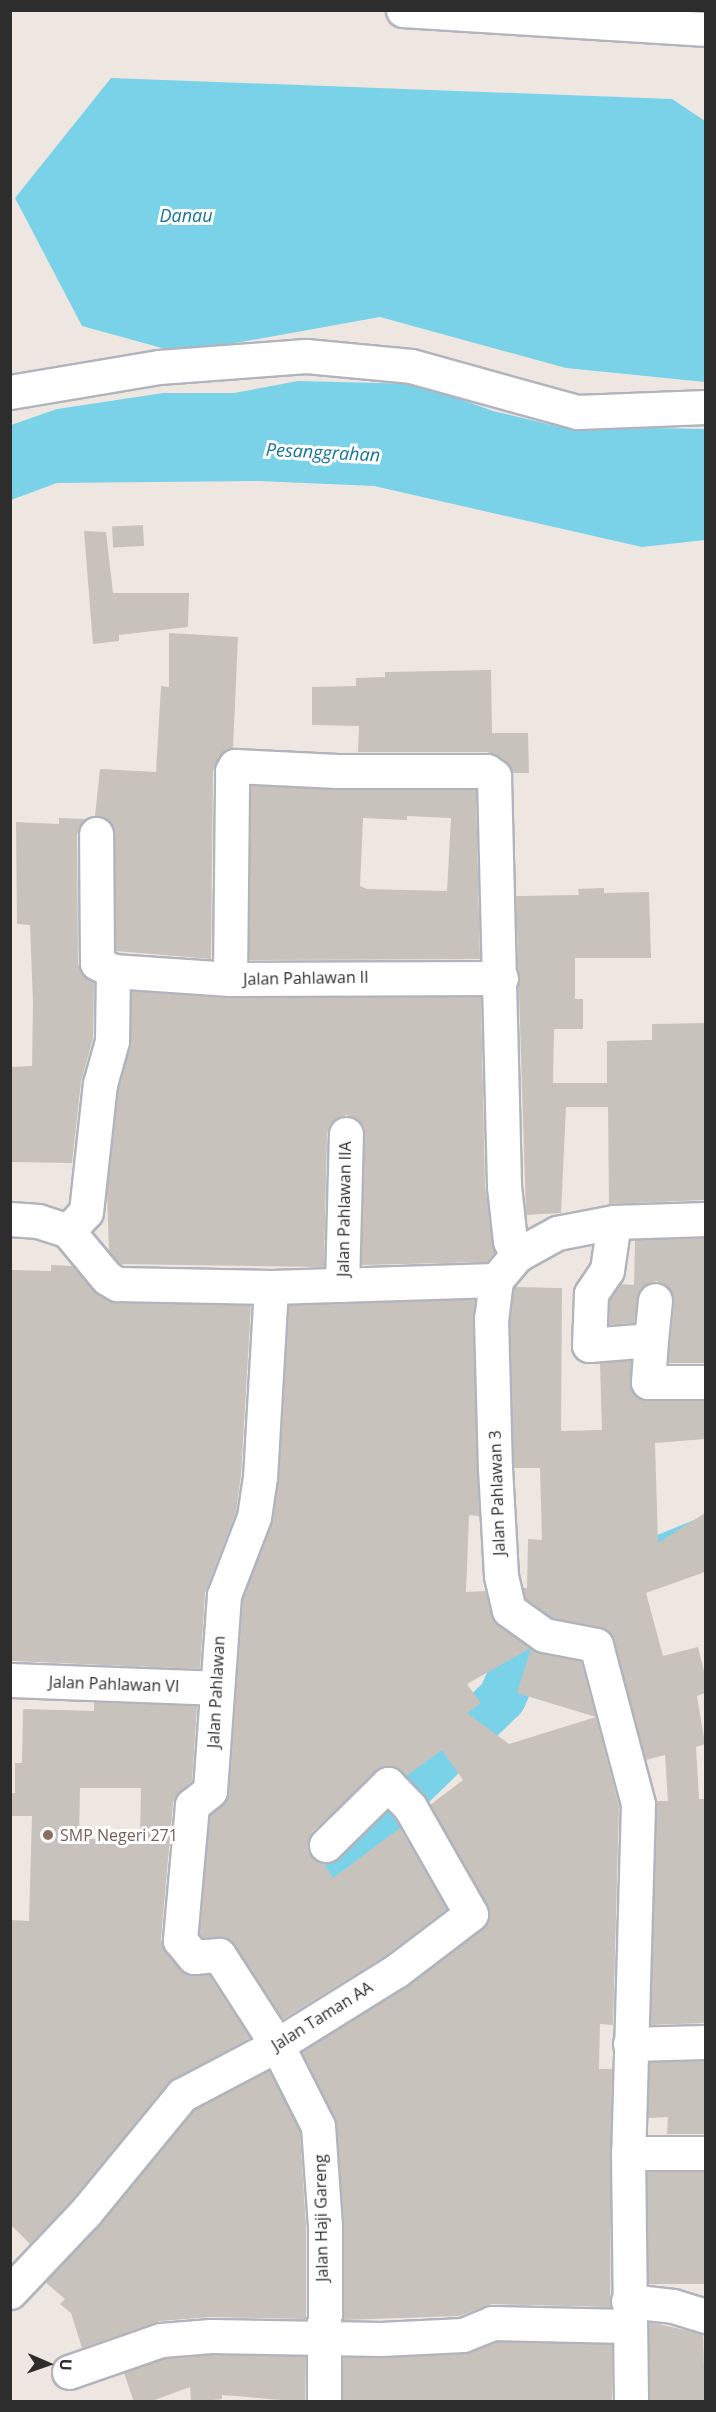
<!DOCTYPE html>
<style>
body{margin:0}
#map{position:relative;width:716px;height:2412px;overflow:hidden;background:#eee7e1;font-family:"Open Sans",sans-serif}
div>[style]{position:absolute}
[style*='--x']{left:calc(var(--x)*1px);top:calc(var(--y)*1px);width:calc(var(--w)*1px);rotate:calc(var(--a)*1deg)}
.water>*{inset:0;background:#7ad2e9}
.river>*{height:48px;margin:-24px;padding:0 24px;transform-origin:24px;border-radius:24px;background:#7ad2e9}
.building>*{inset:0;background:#c7c2bc;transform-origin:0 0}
.roads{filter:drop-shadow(2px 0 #b1b4bd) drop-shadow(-2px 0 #b1b4bd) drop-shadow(0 2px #b1b4bd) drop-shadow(0 -2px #b1b4bd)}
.minor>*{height:33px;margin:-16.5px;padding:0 16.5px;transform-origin:16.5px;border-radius:16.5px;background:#fff}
.dots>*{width:16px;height:16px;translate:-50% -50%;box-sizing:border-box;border:3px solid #fff;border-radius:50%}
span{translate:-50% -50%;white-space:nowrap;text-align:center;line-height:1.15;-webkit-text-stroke:6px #fff;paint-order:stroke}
.street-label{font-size:16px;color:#2d2d2d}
.education-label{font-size:16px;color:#785e54}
.left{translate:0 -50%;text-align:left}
.water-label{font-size:18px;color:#15749a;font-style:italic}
.frame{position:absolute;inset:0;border:12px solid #2d2d2d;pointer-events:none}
.north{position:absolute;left:18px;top:2334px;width:60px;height:60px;-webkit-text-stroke:4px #fff;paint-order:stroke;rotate:92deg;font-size:16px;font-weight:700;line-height:24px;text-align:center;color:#2d2d2d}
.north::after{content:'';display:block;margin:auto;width:21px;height:27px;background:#2d2d2d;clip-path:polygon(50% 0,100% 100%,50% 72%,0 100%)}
</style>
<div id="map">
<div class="water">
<i style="clip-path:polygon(111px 78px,672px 99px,705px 121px,705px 382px,566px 368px,380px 317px,180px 353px,82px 326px,15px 198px)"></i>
<i style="clip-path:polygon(298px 381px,418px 384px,493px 411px,556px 426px,705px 429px,705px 540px,642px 547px,374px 486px,259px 481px,57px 483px,11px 500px,11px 425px,57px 409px,163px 393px,234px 393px)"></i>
</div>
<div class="river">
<i style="--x:126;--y:2005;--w:152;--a:-31.3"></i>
<i style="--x:256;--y:1926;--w:107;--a:-37.4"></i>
<i style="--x:341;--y:1861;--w:52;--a:-49.6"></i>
<i style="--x:375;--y:1821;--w:177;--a:-44.1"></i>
<i style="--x:502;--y:1698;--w:100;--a:-65.7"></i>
<i style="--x:543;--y:1607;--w:176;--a:-22"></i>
</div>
<div class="building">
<i style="left:143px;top:525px;width:21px;height:31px;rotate:87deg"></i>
<i style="clip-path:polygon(84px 531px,106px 532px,113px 593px,189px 593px,188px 627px,119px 635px,119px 641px,93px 644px)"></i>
<i style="clip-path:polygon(169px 633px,238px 637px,233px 748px,219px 756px,213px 771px,211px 959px,116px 951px,115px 833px,106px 818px,95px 816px,100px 769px,156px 772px,161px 686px,169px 687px)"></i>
<i style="clip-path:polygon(491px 670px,492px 733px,528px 733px,529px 773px,512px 773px,505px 761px,487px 752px,358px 752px,359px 726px,312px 725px,312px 687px,356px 686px,356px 678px,385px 677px,385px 672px)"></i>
<i style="clip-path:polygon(evenodd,251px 786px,476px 790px,480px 959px,249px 960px,251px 786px,407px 816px,451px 818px,447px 891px,367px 889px,360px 886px,363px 818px,407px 820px,407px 816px)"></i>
<i style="clip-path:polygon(59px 818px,85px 819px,77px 834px,78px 963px,81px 973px,94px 982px,93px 1038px,81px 1082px,72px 1163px,10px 1162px,10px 1067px,32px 1066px,33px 1003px,30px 925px,17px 924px,16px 822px,59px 824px)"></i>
<i style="clip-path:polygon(604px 888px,604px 893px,649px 892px,651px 958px,575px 958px,575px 999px,583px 999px,583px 1029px,554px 1029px,553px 1083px,607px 1083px,607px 1041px,652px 1040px,652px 1024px,705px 1023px,705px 1200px,609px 1204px,608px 1107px,566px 1107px,561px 1213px,526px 1215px,516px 896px,579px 895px,578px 889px)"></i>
<i style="clip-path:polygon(131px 991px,230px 998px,481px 997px,485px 1186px,495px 1252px,487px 1262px,361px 1265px,365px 1134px,356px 1118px,346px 1115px,330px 1124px,327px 1134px,324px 1267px,119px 1264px,109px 1251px,107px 1192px,118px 1088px,131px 1042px)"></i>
<i style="clip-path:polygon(705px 1238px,705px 1363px,668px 1363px,674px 1302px,666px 1285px,656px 1281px,640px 1289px,634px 1323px,609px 1325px,610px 1300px,620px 1284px,634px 1285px,635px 1240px)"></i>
<i style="clip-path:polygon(51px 1265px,73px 1266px,97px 1294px,116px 1303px,251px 1305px,241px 1475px,236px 1512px,205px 1593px,200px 1669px,11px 1661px,10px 1270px,51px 1271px)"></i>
<i style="clip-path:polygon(514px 1287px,562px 1288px,561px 1431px,602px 1430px,600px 1363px,631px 1360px,631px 1390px,639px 1398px,705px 1401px,705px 1439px,655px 1443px,658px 1543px,705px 1513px,705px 1572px,646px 1593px,663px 1656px,698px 1647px,705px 1675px,705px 1693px,697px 1696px,705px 1744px,696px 1747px,699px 1799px,705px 1799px,705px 2023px,650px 2025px,656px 1801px,668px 1801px,665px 1755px,646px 1760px,609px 1632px,552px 1617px,526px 1599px,523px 1588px,527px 1588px,528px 1539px,542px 1540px,540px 1468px,514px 1468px,510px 1319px)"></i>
<i style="clip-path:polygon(475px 1299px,479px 1516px,469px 1515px,466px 1592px,485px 1591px,498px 1625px,531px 1648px,467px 1684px,481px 1703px,467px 1713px,509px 1744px,596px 1717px,619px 1806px,613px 2025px,600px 2024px,599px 2069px,612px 2069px,610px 2307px,492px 2304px,459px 2316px,343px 2320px,344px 2227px,337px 2125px,301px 2052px,407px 1986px,488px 1922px,487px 1905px,430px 1805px,463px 1780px,442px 1750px,406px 1776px,394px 1766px,383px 1766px,312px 1832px,308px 1850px,313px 1859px,324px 1863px,333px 1878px,400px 1828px,447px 1909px,385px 1956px,283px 2019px,234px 1944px,227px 1938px,202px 1938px,199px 1934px,210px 1815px,222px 1805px,229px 1793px,243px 1599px,273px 1520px,279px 1478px,289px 1305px)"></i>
<i style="clip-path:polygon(531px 1649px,581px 1661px,596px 1717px,517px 1693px)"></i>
<i style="clip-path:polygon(evenodd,94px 1702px,197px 1706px,192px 1781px,176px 1796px,173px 1803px,161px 1939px,166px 1952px,186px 1974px,209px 1975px,250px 2038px,168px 2083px,71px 2201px,30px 2244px,10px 2224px,10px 1920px,29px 1921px,32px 1816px,10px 1816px,10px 1793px,15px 1793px,15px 1763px,22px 1763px,23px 1709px,94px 1711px,94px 1702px,80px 1788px,141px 1788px,140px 1839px,79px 1839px,80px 1788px)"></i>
<i style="clip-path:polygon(705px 2061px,705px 2134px,667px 2134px,668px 2117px,648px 2118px,649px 2062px)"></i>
<i style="clip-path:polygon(269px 2070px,300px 2131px,306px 2228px,306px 2319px,211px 2317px,160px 2321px,82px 2348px,71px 2313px,60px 2304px,65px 2299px,45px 2282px,99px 2225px,194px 2110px)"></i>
<i style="left:647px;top:2172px;width:58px;height:112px"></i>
<i style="clip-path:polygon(649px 2322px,703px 2334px,705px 2402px,650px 2402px)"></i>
<i style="clip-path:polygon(496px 2342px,612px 2344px,612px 2402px,343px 2402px,343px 2357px,464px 2354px)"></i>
<i style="clip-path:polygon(212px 2355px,306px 2356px,305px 2402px,222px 2395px,222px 2399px,191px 2402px,190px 2387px,149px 2402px,134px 2402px,124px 2373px,165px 2358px)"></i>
</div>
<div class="roads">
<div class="minor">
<i style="--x:403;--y:10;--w:304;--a:3.6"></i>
<i style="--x:10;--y:392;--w:151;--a:-9.5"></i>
<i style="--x:159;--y:367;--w:147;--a:-4.3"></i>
<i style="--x:306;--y:356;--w:105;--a:5.4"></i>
<i style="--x:411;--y:366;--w:172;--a:15.5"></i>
<i style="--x:577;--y:412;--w:129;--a:-2.2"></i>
<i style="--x:113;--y:971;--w:117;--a:3.9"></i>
<i style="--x:230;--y:979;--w:271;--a:-0.2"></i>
<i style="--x:230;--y:979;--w:208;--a:-89.4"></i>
<i style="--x:232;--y:771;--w:6;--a:-59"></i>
<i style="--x:235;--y:766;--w:102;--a:2.8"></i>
<i style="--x:337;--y:771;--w:150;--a:0"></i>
<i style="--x:487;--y:771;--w:9;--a:36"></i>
<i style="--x:494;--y:776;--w:410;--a:88.6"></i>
<i style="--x:504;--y:1186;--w:55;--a:83.8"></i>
<i style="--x:510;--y:1241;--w:16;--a:63"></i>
<i style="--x:10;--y:1219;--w:28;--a:4"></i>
<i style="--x:38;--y:1221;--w:32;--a:18"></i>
<i style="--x:68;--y:1231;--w:61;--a:50.3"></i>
<i style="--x:107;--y:1278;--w:12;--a:31"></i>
<i style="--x:117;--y:1284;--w:154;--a:1.1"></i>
<i style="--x:271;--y:1287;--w:225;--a:-1.8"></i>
<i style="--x:496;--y:1280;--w:33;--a:-50"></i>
<i style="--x:517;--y:1255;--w:46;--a:-28.8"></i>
<i style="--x:557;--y:1233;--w:58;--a:-10.9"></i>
<i style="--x:614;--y:1222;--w:92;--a:-1.9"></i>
<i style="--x:614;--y:1222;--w:49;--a:98.3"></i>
<i style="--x:607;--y:1270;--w:29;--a:124"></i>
<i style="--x:591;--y:1294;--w:51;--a:92.2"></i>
<i style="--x:589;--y:1345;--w:62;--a:-4.6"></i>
<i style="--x:651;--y:1340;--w:42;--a:94.1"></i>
<i style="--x:648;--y:1382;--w:58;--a:0"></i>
<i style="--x:68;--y:1231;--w:26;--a:-47"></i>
<i style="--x:86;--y:1212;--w:129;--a:-83.8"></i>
<i style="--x:100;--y:1084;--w:45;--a:-74.4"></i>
<i style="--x:112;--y:1041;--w:70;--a:-89.2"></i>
<i style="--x:113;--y:971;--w:18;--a:-153"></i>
<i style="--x:97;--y:963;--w:129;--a:-90.4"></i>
<i style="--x:496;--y:1280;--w:38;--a:97"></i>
<i style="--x:491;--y:1318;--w:150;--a:88.5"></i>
<i style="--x:495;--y:1468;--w:108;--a:86.8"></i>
<i style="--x:501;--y:1576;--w:35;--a:77"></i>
<i style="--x:509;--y:1610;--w:43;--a:35.5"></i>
<i style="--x:544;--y:1635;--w:53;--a:10.9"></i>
<i style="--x:596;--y:1645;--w:164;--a:75.2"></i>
<i style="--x:638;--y:1804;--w:349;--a:91.6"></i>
<i style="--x:628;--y:2153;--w:249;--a:89.3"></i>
<i style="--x:342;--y:1285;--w:151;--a:-88.5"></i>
<i style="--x:271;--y:1287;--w:190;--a:93.3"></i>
<i style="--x:260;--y:1477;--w:40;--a:98.5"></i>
<i style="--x:254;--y:1517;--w:84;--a:111"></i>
<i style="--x:224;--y:1595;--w:196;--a:94.1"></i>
<i style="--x:210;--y:1791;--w:23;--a:142"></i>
<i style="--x:192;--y:1805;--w:136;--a:95.1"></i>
<i style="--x:180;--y:1940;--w:22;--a:51"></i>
<i style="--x:194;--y:1957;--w:25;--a:-5"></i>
<i style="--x:219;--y:1955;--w:107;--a:57.2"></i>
<i style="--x:277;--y:2045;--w:91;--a:63.2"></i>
<i style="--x:318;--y:2126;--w:101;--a:86"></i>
<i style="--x:325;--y:2227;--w:175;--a:90.3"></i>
<i style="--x:651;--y:1340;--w:40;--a:-84.3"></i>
<i style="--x:10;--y:1680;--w:207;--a:2.2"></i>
<i style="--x:630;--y:2044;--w:76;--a:-1.5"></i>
<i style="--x:628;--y:2153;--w:78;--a:0"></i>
<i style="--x:10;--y:2292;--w:109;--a:-46.5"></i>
<i style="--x:85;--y:2213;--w:153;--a:-50.6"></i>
<i style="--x:182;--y:2095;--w:107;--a:-27.8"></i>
<i style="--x:277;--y:2045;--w:140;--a:-31.9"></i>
<i style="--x:396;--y:1971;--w:94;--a:-37.2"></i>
<i style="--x:471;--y:1914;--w:123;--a:-119.7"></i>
<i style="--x:410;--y:1807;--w:32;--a:-134"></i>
<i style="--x:388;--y:1784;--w:87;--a:135.5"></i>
<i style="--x:628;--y:2301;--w:45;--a:6.3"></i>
<i style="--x:673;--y:2306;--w:34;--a:17"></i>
<i style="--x:69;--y:2372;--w:97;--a:-19.2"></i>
<i style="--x:161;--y:2340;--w:50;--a:-4.6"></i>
<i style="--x:211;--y:2336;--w:170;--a:1"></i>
<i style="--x:381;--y:2339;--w:82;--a:-2.8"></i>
<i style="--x:463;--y:2335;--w:31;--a:-22"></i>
<i style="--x:492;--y:2323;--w:137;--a:1.3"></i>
</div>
</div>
<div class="dots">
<i style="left:48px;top:1835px;background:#8d6e63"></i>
</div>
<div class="street-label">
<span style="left:306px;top:978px;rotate:-1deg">Jalan Pahlawan II</span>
<span style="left:344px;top:1209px;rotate:-89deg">Jalan Pahlawan IIA</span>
<span style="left:497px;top:1493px;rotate:-92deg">Jalan Pahlawan 3</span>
<span style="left:114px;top:1684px;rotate:2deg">Jalan Pahlawan VI</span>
<span style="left:216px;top:1692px;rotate:-87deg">Jalan Pahlawan</span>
<span style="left:322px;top:2016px;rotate:-32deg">Jalan Taman AA</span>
<span style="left:321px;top:2218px;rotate:-91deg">Jalan Haji Gareng</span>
</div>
<div class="education-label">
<span class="left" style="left:60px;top:1835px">SMP Negeri 271</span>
</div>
<div class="water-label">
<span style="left:186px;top:215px">Danau</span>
<span style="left:323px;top:452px;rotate:3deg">Pesanggrahan</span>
</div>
<div class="frame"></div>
<div class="north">U</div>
</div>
